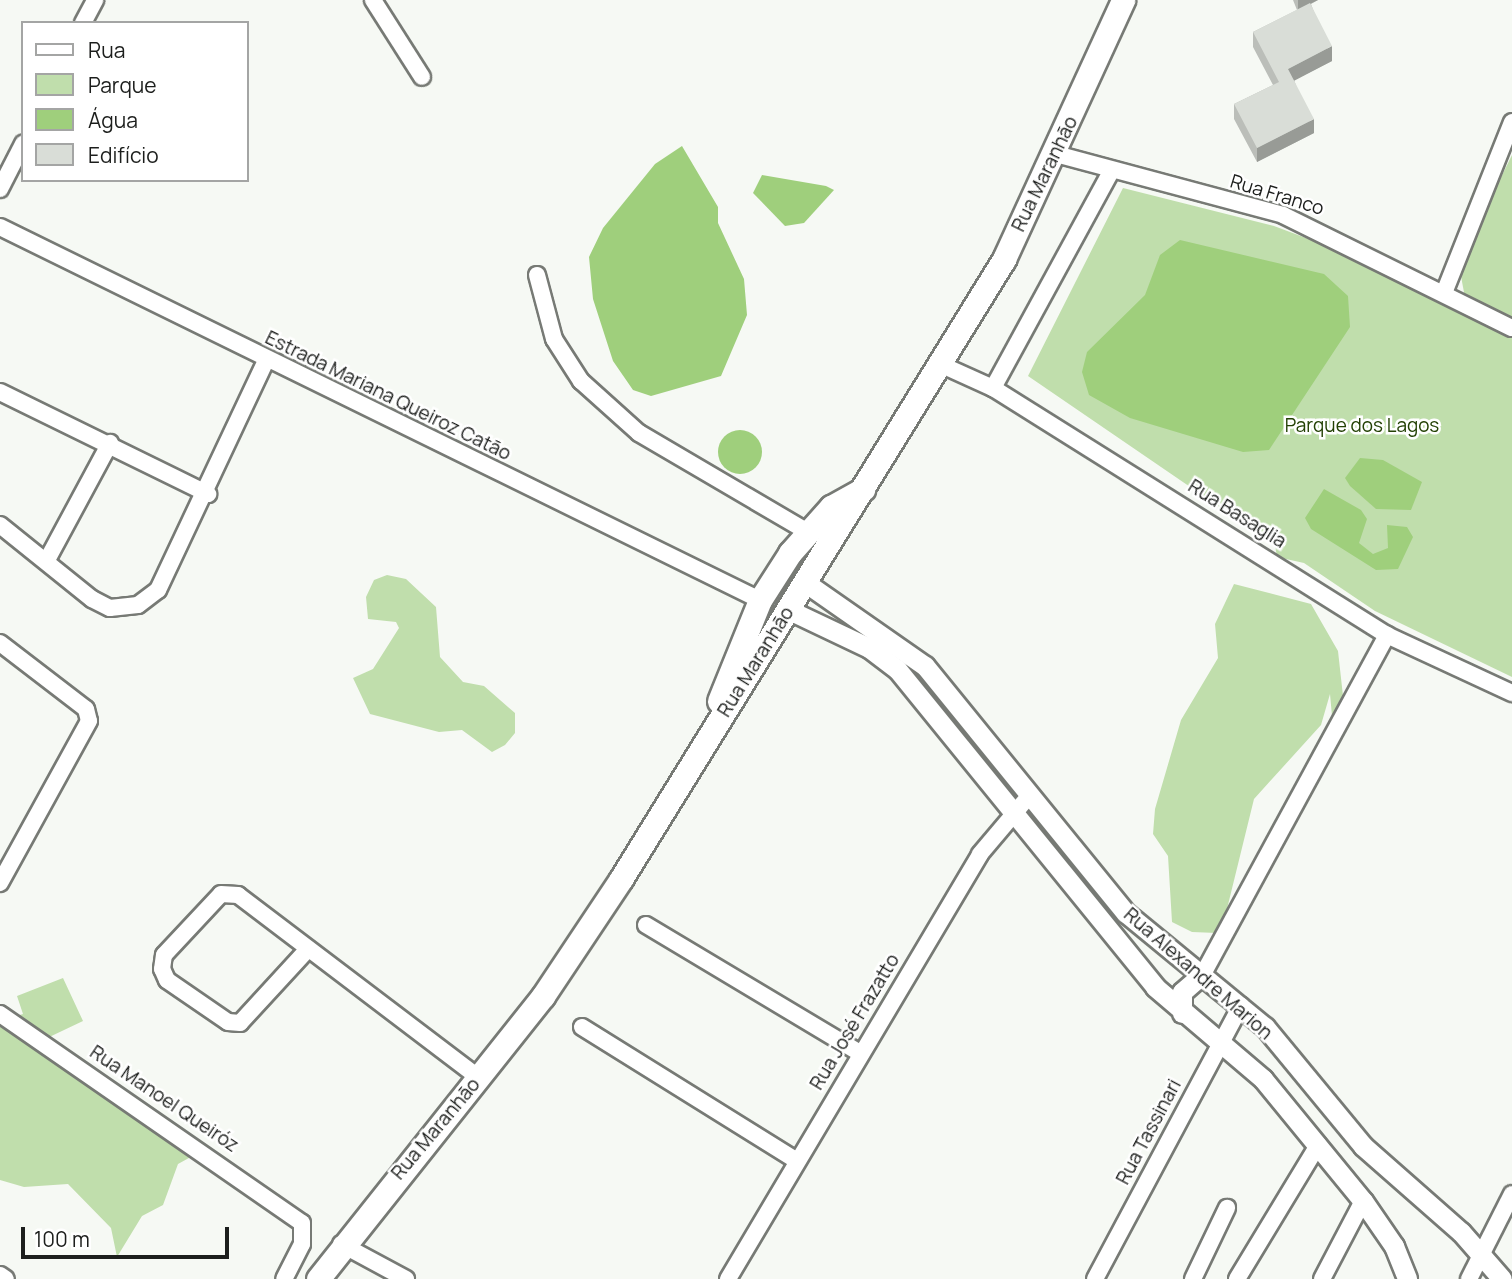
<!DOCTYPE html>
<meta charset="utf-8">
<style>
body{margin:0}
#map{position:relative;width:1512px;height:1279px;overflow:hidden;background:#f6f9f4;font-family:Manrope,sans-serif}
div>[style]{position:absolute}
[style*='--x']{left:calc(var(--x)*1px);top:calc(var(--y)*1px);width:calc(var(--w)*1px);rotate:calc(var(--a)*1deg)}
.green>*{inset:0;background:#c0deac}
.water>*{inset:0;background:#9fcf7c}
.round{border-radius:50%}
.roads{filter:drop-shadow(2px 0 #777a75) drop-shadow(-2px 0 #777a75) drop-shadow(0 2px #777a75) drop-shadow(0 -2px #777a75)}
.minor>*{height:16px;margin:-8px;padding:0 8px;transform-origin:8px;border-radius:8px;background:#fff}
.tertiary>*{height:19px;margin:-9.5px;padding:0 9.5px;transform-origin:9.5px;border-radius:9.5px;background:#fff}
.secondary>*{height:23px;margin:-11.5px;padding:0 11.5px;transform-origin:11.5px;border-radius:11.5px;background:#fff}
.wall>*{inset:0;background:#bbbeb9}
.shaded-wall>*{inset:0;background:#989b96}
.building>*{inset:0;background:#d9ddd7}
span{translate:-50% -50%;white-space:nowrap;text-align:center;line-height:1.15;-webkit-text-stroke:5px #fff;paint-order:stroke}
.street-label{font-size:19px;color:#1c1e1c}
.park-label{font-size:19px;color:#234104}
.legend{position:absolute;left:21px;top:21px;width:228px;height:161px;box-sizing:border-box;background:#fff;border:2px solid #a4a5a4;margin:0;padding:9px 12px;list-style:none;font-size:21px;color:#1c1e1c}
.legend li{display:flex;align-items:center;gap:14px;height:35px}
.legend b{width:35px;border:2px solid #a4a5a4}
.scale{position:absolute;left:21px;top:1227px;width:208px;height:32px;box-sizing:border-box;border:4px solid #1c1e1c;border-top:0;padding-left:9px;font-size:21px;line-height:24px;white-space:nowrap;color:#1c1e1c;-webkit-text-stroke:5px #fff;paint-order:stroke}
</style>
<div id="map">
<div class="green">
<i style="clip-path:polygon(1512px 155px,1512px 330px,1465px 298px,1461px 276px,1463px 254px)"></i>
<i style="clip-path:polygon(1123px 188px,1274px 226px,1330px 247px,1512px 336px,1512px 677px,1375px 611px,1304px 563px,1277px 557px,1275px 545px,1028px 376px)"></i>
<i style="clip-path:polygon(387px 575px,406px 579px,436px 607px,440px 657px,463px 682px,484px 686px,515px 713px,515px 733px,505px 745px,492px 752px,462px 730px,439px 732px,370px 714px,353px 678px,373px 669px,399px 628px,396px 622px,368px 619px,366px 597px,374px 580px)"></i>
<i style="clip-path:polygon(1234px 584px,1311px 604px,1338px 651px,1344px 705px,1332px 716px,1330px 694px,1321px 725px,1254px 799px,1226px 913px,1217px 933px,1192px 932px,1172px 922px,1168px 856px,1153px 834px,1155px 809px,1181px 720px,1218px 658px,1215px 624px)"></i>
<i style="clip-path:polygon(63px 978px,83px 1021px,43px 1040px,198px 1153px,178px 1164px,163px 1205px,142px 1216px,117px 1257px,111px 1228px,68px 1184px,24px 1187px,0 1180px,0 1021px,23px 1014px,17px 996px)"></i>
</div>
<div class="water">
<i style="clip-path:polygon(682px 146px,718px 207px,718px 223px,744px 279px,747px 315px,721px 376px,651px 396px,633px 390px,613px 361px,593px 299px,589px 257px,603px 228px,655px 164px)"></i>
<i style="clip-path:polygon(762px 175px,826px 186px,834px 190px,804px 223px,785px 226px,753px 193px)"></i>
<i style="clip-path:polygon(1180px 240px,1324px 274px,1348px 296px,1350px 327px,1269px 450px,1243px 452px,1130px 418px,1089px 395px,1082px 372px,1087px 352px,1145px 295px,1160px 255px)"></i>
<i class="round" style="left:718px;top:430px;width:44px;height:44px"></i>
<i style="clip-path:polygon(1360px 458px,1383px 460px,1422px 482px,1411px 510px,1376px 509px,1350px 486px,1345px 478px)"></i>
<i style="clip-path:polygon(1324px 489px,1361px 510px,1367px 519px,1359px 543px,1373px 554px,1388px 548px,1387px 525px,1407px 527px,1413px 537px,1398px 569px,1376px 570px,1311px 529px,1305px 518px)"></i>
</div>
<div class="roads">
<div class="minor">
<i style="--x:373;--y:0;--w:91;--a:57.5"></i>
<i style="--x:83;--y:23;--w:26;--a:-62"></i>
<i style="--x:1056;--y:154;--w:235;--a:15"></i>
<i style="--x:1283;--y:215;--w:255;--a:26.3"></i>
<i style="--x:0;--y:189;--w:51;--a:-62.9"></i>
<i style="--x:0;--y:227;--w:847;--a:26.14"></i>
<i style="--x:537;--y:275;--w:66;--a:75.1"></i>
<i style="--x:554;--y:339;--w:50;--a:57.3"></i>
<i style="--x:581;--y:381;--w:78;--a:41.9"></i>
<i style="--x:639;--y:433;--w:196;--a:30.4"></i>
<i style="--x:1444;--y:293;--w:184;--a:-68.3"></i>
<i style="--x:942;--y:365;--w:56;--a:24.3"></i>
<i style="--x:993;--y:388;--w:465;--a:32.1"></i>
<i style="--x:1387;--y:635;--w:138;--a:24.9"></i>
<i style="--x:993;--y:388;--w:246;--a:-61.4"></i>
<i style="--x:0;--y:392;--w:232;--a:26.1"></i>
<i style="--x:0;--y:525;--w:118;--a:38.8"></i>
<i style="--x:92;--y:599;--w:20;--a:27"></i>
<i style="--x:110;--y:608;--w:28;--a:-6"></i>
<i style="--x:138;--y:605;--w:25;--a:-37"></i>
<i style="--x:158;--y:590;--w:253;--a:-64.8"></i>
<i style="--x:47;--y:560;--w:133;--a:-61.7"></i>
<i style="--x:0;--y:643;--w:108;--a:37.5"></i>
<i style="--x:86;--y:709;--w:12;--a:76"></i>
<i style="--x:89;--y:721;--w:185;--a:118.8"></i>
<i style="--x:646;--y:925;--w:249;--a:30.9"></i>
<i style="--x:308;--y:949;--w:100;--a:132.6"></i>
<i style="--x:240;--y:1023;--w:12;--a:-175"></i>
<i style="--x:228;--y:1022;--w:74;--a:-145.5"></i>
<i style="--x:167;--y:980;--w:12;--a:-114"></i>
<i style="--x:162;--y:969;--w:14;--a:-82"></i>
<i style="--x:164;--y:955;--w:83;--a:-46.9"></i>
<i style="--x:221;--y:894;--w:17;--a:3"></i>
<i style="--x:238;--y:895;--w:303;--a:37.2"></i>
<i style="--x:1203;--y:974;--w:386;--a:-61.5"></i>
<i style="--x:0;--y:1014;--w:367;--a:34.7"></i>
<i style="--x:302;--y:1223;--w:21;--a:90"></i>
<i style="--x:302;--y:1244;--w:39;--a:117"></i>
<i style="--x:582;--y:1027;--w:253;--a:31.9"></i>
<i style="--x:341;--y:1244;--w:74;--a:28.3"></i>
<i style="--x:0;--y:1275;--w:7;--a:34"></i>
<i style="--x:728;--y:1279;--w:494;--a:-59.3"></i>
<i style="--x:980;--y:854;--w:76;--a:-49.8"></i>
<i style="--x:1095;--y:1279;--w:310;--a:-61.9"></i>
<i style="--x:1193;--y:1279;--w:79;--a:-64.4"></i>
<i style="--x:1237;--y:1279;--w:157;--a:-58.8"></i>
<i style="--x:1322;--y:1279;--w:88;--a:-62.3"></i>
<i style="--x:1469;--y:1279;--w:95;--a:-63.2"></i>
</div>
<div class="tertiary">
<i style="--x:806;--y:583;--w:145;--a:34.9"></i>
<i style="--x:925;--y:666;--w:318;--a:50.9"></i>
<i style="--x:1126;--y:913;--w:180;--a:39.4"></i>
<i style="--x:1265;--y:1027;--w:154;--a:50.5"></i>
<i style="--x:1363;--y:1146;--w:130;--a:41.3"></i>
<i style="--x:1461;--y:1232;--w:62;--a:48.9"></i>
<i style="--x:789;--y:610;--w:89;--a:25.4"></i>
<i style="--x:869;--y:648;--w:35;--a:37"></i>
<i style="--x:897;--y:669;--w:409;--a:50.9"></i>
<i style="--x:1155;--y:987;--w:142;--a:40.4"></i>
<i style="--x:1263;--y:1079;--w:158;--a:50.7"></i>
<i style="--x:1363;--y:1201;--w:55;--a:55.4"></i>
<i style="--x:1394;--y:1246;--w:35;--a:68"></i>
<i style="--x:1182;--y:1013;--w:21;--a:-90"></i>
<i style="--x:1182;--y:992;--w:28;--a:-41"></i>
</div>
<div class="secondary">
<i style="--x:719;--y:701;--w:109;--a:-67.9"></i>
<i style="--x:760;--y:600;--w:56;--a:-57.4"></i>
<i style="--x:790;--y:553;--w:62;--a:-48.3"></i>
<i style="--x:831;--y:507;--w:37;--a:-29"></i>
<i style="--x:318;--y:1279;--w:362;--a:-51.5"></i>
<i style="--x:543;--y:996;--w:141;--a:-56.3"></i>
<i style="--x:621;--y:879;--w:729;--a:-58.29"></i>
<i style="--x:1004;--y:259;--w:285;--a:-65.3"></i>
</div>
</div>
<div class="wall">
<i style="clip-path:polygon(1293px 0,1318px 0,1311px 4px,1332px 61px,1294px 80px,1314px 133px,1257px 162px,1234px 119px,1234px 104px,1273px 85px,1253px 47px,1253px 32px,1297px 10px)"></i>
</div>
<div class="shaded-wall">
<i style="clip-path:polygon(1298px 0,1318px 0,1298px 10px)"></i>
<i style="clip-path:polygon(1332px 46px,1332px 61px,1288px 84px,1288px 69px)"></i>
<i style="clip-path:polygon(1314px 119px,1314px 133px,1257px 162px,1257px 148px)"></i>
</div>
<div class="building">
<i style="clip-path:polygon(1310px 3px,1332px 46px,1288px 69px,1314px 119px,1257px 148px,1234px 104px,1279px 82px,1253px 32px)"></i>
</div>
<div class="street-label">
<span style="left:1045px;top:174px;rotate:-64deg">Rua Maranhão</span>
<span style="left:1277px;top:195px;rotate:17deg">Rua Franco</span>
<span style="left:388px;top:396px;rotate:26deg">Estrada Mariana Queiroz Catão</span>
<span style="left:1237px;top:514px;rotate:32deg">Rua Basaglia</span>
<span style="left:756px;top:662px;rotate:-58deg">Rua Maranhão</span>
<span style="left:1198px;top:974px;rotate:41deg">Rua Alexandre Marion</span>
<span style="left:855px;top:1022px;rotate:-59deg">Rua José Frazatto</span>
<span style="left:164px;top:1099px;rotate:34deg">Rua Manoel Queiróz</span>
<span style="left:436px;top:1129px;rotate:-50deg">Rua Maranhão</span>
<span style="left:1149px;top:1132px;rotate:-62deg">Rua Tassinari</span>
</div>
<div class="park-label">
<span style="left:1362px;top:426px">Parque dos Lagos</span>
</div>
<ul class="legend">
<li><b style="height:9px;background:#fff"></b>Rua</li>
<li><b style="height:19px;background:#c0deac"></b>Parque</li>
<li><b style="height:19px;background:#9fcf7c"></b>Água</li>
<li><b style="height:19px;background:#d9ddd7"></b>Edifício</li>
</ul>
<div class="scale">100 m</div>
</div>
